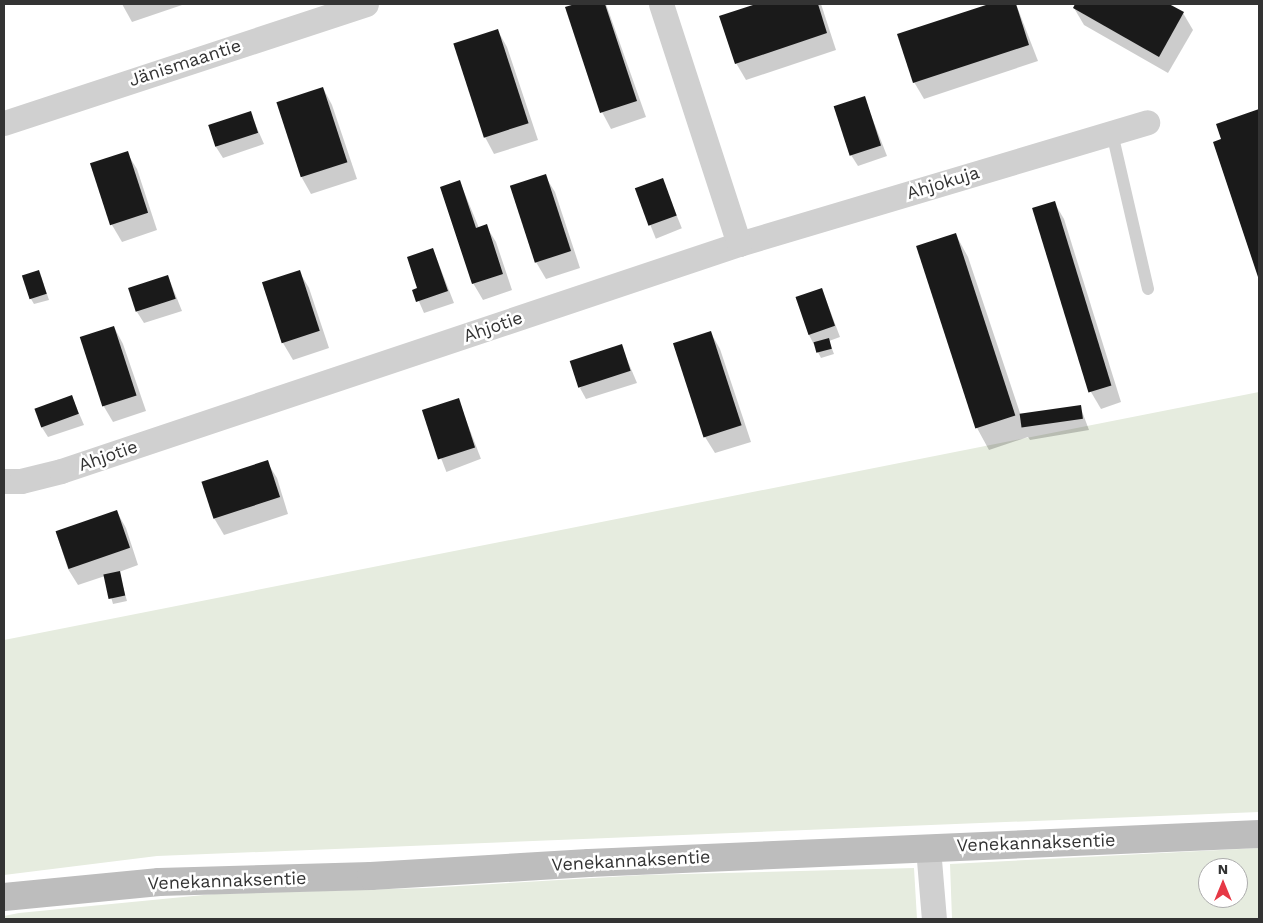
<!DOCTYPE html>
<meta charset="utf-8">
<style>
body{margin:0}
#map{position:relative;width:1263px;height:923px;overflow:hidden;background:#fff;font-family:"Work Sans",sans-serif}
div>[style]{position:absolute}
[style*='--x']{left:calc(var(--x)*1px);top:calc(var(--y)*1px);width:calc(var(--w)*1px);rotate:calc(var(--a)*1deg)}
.green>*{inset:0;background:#e6ecdf}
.shadow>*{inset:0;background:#0003;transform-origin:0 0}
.building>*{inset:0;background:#1a1a1a;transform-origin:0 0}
.lane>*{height:12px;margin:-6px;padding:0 6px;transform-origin:6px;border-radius:6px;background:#d0d0d0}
.street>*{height:25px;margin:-12.5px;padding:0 12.5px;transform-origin:12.5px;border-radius:12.5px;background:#d0d0d0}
.secondary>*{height:28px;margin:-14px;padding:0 14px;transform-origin:14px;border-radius:14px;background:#bdbdbd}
span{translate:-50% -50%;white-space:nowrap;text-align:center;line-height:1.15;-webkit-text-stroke:5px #fff;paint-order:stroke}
.street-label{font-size:18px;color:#333}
.frame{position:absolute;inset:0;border:5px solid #333;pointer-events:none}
.north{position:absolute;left:1198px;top:858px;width:50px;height:50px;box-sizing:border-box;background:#fff;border:1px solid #adadad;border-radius:50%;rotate:0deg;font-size:14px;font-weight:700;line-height:20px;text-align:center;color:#333}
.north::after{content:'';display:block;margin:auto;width:18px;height:22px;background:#e63946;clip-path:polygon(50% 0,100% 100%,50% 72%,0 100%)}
</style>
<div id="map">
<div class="green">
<i style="clip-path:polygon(1259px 392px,1259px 812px,157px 856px,4px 875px,4px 640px)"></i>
<i style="clip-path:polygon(evenodd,1259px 848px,1259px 919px,952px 919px,950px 864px,1259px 848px,1208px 868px,1238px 868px,1238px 898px,1208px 898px,1208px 868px)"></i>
<i style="clip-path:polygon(914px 868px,917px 919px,4px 919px,4px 916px,19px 913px,214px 894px,426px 888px,644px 875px)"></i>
</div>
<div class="shadow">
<i style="clip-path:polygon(122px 4px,185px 4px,132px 22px)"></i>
<i style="clip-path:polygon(579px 4px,606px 4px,646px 117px,611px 129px,602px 112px,567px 8px)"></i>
<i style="clip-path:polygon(760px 4px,821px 4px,836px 50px,746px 80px,736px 63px,721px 17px)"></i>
<i style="clip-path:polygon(993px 4px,1016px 4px,1038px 61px,924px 99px,914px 82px,899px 35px)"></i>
<i style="clip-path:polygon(1077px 4px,1167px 4px,1183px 13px,1193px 30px,1168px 73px,1084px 25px,1074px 8px)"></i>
<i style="clip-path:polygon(498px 31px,507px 47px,538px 140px,494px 154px,485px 137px)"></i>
<i style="clip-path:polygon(323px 88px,332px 105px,357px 179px,311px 194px,302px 178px)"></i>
<i style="clip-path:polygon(864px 97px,887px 156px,858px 166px,851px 155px)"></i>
<i style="clip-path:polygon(1259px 111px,1259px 277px,1215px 142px,1222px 140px,1217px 125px)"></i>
<i style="clip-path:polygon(250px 112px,264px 144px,223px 158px,216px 147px)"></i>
<i style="clip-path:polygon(127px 153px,137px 169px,157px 230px,122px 242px,112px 225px)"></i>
<i style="clip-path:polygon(545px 176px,555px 192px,580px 268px,546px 279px,536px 262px)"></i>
<i style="left:662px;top:179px;width:53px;height:28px;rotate:68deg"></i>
<i style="clip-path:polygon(460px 182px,479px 228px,486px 226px,496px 242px,512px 290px,483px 300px,473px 283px)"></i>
<i style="clip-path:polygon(1054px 202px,1064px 219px,1121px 402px,1101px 409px,1091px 392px)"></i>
<i style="clip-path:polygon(956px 235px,968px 257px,1021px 416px,1080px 406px,1089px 430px,1030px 440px,1028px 437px,989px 450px,977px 428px)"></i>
<i style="clip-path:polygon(433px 249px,454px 303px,424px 313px,414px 290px,419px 289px)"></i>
<i style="clip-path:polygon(299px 271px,309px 288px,329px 348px,293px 360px,283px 343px)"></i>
<i style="clip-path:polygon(41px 276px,49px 300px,34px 304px,31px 299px)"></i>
<i style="clip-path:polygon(168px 276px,182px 311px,144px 323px,137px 312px)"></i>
<i style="clip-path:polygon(822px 289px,840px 337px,829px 341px,834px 354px,821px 358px,809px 335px,796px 298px)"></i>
<i style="clip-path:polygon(114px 327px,123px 344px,146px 411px,113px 422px,103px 405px)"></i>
<i style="clip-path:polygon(711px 333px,720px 349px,751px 442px,715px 453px,705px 437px,675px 345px)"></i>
<i style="clip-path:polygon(621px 345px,637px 383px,586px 399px,580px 388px)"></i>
<i style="clip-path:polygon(72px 397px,84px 425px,48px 437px,41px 426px)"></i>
<i style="left:458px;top:399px;width:64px;height:37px;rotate:69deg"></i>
<i style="clip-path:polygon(267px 462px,277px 478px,288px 514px,224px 535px,214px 518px)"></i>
<i style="clip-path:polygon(117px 512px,126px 528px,138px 565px,119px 572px,127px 601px,113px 604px,105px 576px,78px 585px,68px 569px,56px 532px)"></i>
</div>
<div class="building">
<i style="clip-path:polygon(575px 4px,605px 4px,637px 101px,600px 113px,565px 7px)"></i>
<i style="clip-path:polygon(756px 4px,818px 4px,827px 33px,735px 64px,719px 16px)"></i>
<i style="clip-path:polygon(989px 4px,1016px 4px,1029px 45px,913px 83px,897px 34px)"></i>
<i style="clip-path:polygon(1075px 4px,1169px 4px,1184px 12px,1159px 57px,1073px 8px)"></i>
<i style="left:498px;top:29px;width:99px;height:47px;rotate:72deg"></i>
<i style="left:323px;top:87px;width:79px;height:49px;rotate:72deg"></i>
<i style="left:865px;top:96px;width:52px;height:33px;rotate:72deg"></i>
<i style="clip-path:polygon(1259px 109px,1259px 280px,1213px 142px,1221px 139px,1216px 124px)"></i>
<i style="left:251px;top:111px;width:23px;height:45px;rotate:72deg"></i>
<i style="left:128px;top:151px;width:65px;height:40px;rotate:72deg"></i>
<i style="left:546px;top:174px;width:81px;height:38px;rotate:72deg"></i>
<i style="left:663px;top:178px;width:40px;height:30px;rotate:70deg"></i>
<i style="clip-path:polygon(460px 180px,476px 228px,487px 224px,503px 274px,472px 284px,440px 187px)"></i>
<i style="left:1055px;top:201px;width:193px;height:24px;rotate:73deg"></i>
<i style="left:956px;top:233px;width:192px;height:42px;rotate:72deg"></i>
<i style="clip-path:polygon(433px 248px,448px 291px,416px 302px,412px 290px,417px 288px,407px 257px)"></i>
<i style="left:39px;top:270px;width:25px;height:18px;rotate:72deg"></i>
<i style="left:300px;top:270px;width:64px;height:40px;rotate:72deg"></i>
<i style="left:168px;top:275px;width:25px;height:42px;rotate:72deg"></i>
<i style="left:822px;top:288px;width:40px;height:28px;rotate:71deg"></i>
<i style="left:114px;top:326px;width:73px;height:36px;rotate:72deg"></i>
<i style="left:711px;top:331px;width:99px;height:40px;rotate:72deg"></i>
<i style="left:829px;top:338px;width:11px;height:16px;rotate:75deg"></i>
<i style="left:622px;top:344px;width:28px;height:55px;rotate:72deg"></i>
<i style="left:72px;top:395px;width:20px;height:40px;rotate:70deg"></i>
<i style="left:459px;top:398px;width:52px;height:39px;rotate:72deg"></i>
<i style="left:1081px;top:405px;width:14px;height:62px;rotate:82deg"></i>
<i style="left:268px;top:460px;width:39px;height:70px;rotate:72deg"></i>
<i style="left:117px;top:510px;width:40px;height:65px;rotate:71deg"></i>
<i style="left:120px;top:571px;width:25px;height:17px;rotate:78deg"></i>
</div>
<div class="lane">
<i style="--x:1112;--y:133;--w:160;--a:77"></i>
</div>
<div class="street">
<i style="--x:4;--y:123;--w:381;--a:-18.2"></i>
<i style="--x:739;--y:244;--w:426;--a:-16.6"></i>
<i style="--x:4;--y:481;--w:17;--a:0"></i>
<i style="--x:21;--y:481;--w:41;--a:-14"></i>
<i style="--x:61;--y:471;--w:715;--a:-18.51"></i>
<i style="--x:739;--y:244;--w:252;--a:-108"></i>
<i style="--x:928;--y:848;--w:71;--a:85.2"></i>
</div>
<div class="secondary">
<i style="--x:4;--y:897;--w:156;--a:-5.5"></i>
<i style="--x:159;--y:882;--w:212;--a:-1.6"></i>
<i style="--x:371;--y:876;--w:218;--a:-3.4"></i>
<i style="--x:589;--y:863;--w:671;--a:-2.48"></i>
</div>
<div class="street-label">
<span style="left:185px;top:63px;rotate:-18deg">Jänismaantie</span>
<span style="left:943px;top:183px;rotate:-17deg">Ahjokuja</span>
<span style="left:493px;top:327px;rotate:-19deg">Ahjotie</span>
<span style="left:108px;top:456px;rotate:-19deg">Ahjotie</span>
<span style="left:1036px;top:843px;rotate:-2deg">Venekannaksentie</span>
<span style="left:631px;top:861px;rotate:-3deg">Venekannaksentie</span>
<span style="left:227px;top:881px;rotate:-2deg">Venekannaksentie</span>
</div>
<div class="frame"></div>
<div class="north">N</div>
</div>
